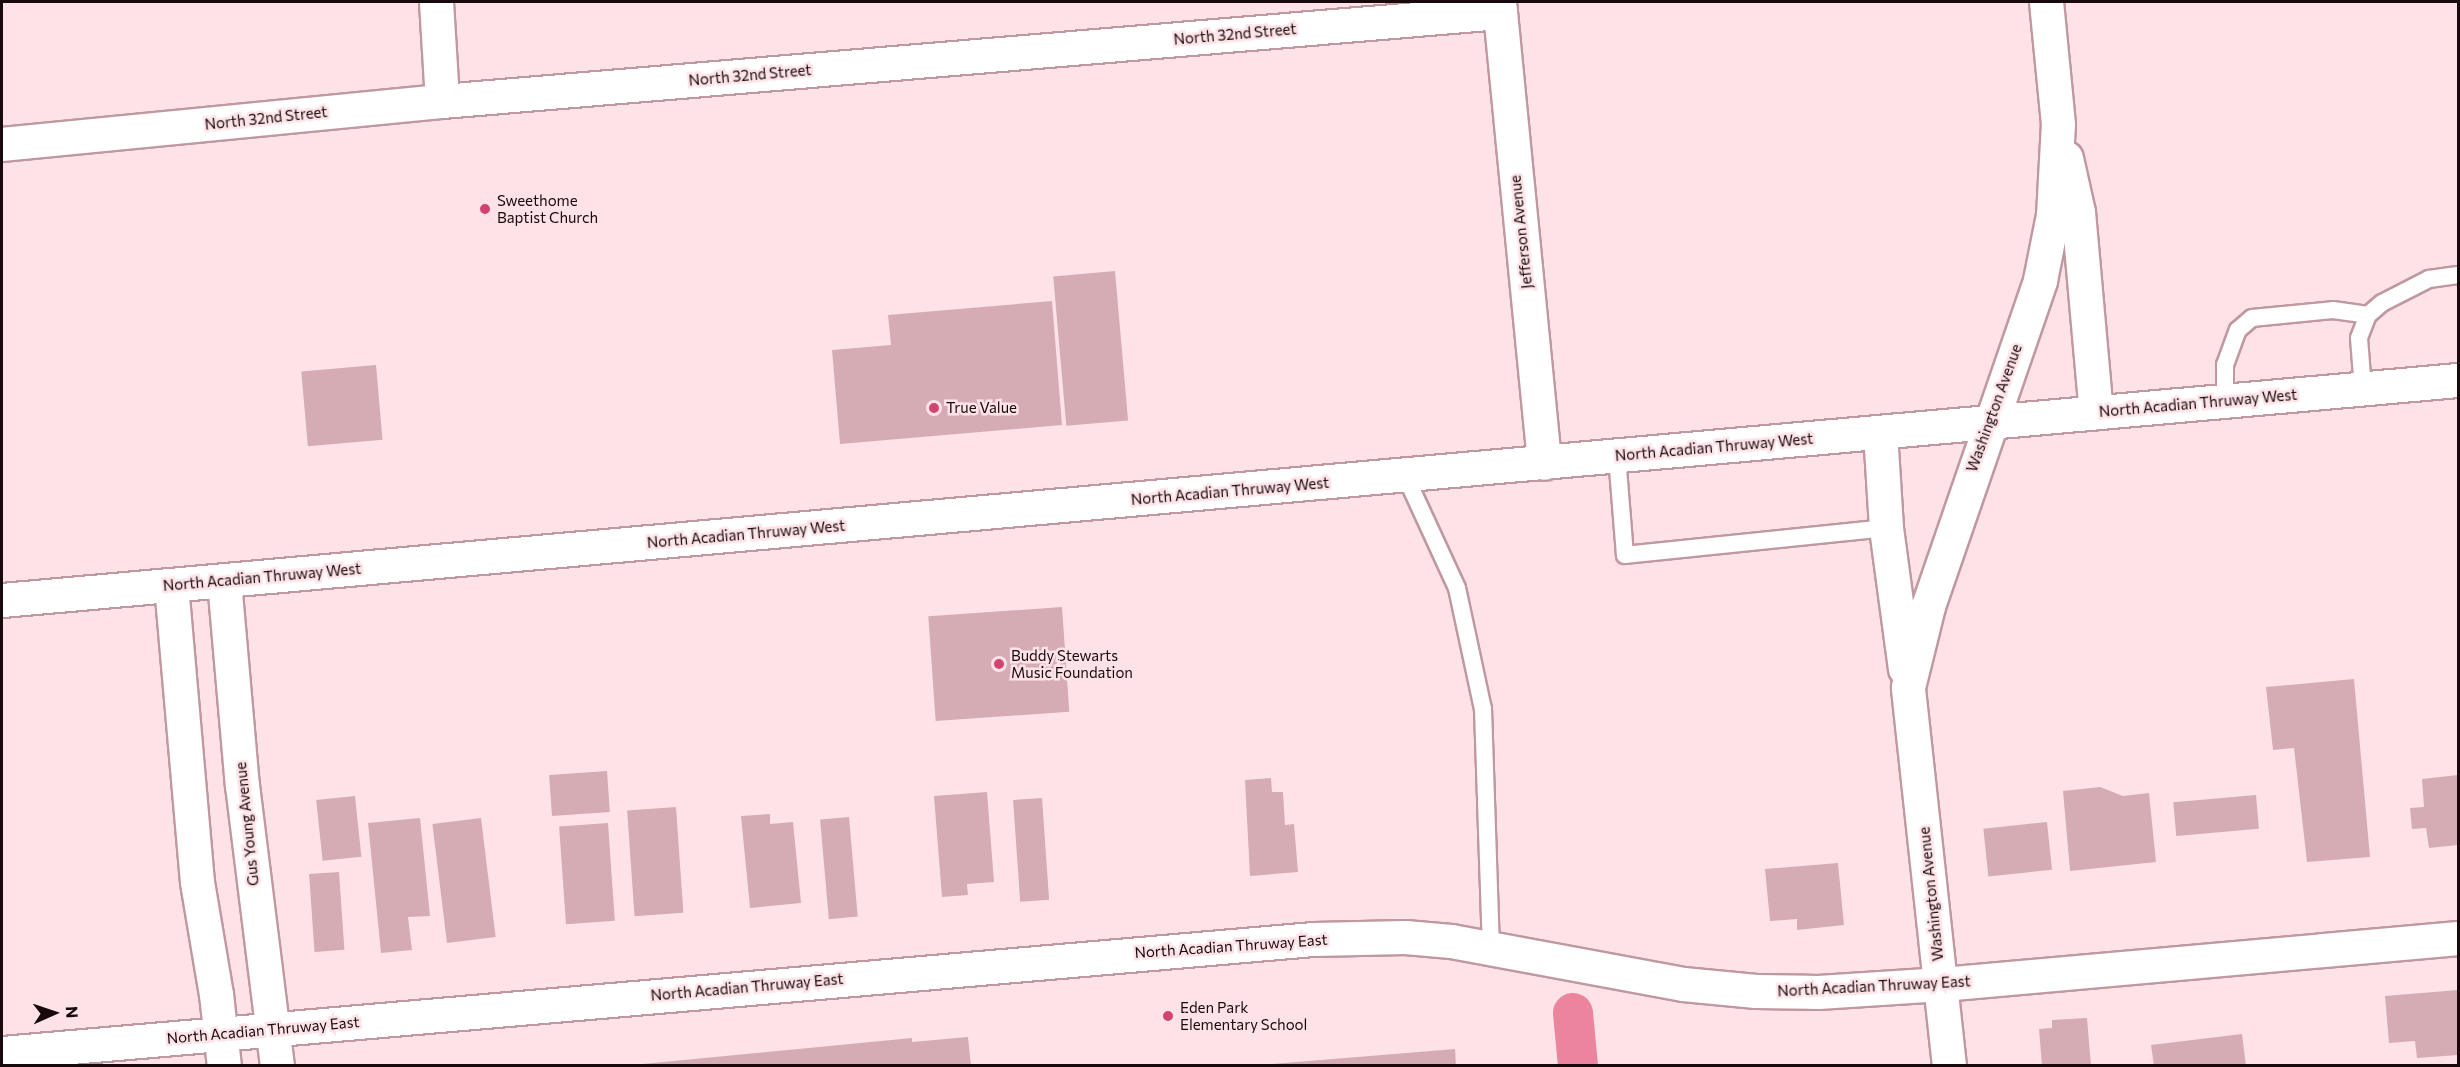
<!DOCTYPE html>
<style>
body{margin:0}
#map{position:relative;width:2460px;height:1067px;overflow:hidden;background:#fde3e7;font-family:Commissioner,sans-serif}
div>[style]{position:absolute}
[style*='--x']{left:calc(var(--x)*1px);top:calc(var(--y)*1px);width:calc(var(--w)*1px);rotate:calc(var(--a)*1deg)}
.canal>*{height:40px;margin:-20px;padding:0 20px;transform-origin:20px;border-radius:20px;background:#eb859d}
.building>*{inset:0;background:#d5acb4;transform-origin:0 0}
.roads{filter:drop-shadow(2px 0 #c098a0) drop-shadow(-2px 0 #c098a0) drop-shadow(0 2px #c098a0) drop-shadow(0 -2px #c098a0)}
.service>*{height:16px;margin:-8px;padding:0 8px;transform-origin:8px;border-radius:8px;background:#fff}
.minor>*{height:33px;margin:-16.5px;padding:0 16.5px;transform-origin:16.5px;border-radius:16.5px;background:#fff}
.tertiary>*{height:33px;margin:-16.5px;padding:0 16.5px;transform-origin:16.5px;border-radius:16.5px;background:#fff}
.dots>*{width:16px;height:16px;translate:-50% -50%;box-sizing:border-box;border:3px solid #fde3e7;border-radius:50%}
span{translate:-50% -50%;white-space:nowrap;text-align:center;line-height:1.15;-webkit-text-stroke:5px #fde3e7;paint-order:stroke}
.street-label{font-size:15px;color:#17090c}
.poi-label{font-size:15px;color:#17090c}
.left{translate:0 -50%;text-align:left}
.frame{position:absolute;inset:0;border:3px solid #17090c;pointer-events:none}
.north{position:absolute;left:24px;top:983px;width:60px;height:60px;-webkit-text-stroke:4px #fde3e7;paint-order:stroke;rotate:87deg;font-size:16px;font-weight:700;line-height:24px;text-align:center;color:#17090c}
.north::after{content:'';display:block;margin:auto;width:21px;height:27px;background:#17090c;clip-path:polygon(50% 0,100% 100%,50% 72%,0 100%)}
</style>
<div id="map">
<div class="canal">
<i style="--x:1573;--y:1013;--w:53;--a:84.6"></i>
</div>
<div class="building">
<i style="left:1115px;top:271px;width:150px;height:62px;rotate:85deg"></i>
<i style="clip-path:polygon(1052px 301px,1062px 425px,840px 444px,832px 350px,891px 345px,888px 315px)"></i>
<i style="left:376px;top:365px;width:75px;height:75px;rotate:85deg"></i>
<i style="left:1062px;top:607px;width:105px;height:134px;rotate:86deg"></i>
<i style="clip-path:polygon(2354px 679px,2370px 857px,2307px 862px,2294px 748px,2273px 750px,2266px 687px)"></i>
<i style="left:607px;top:771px;width:41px;height:58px;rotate:86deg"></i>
<i style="clip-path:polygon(2458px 775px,2458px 845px,2429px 848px,2426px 828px,2412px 829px,2410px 808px,2424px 807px,2422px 779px)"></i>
<i style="clip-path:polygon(1271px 778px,1272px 792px,1283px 792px,1285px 825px,1294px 824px,1298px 872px,1250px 876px,1245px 780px)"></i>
<i style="clip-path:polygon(2100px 787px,2123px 796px,2149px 793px,2156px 862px,2070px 871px,2063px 791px)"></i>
<i style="clip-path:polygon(987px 792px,994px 882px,967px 884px,968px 895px,942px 897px,934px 796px)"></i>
<i style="left:2256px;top:795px;width:34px;height:83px;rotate:85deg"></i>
<i style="left:355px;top:796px;width:61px;height:39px;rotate:84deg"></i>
<i style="left:1042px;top:798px;width:102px;height:29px;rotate:86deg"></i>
<i style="left:676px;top:807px;width:106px;height:49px;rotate:86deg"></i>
<i style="clip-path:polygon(770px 814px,770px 824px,793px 822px,801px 903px,750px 908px,741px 816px)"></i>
<i style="left:849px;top:817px;width:100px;height:29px;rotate:85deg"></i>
<i style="clip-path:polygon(420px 818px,430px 916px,408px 917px,412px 950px,381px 953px,368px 823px)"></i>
<i style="left:481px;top:818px;width:120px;height:49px;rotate:83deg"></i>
<i style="left:2047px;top:822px;width:48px;height:64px;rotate:84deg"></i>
<i style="left:608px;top:823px;width:98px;height:49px;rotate:86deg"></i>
<i style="clip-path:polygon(1838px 863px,1844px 925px,1797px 930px,1797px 919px,1770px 921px,1765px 869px)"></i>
<i style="left:339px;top:872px;width:78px;height:30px;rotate:86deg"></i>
<i style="clip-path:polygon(2458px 990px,2458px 1055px,2417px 1058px,2415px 1041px,2389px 1043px,2385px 996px)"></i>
<i style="clip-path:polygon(2087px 1018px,2091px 1066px,2042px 1066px,2039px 1029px,2052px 1028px,2052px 1020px)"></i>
<i style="clip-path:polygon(2242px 1034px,2246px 1066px,2154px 1066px,2151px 1045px)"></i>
<i style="clip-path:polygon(968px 1037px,971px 1066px,622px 1066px,912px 1038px,912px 1042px)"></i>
<i style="clip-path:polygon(1455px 1049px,1456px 1066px,1272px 1066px,1272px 1064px)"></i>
</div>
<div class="roads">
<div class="service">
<i style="--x:2363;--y:389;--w:51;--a:-94.5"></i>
<i style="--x:2359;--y:338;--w:25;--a:-69"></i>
<i style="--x:2368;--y:315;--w:18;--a:-41"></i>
<i style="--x:2382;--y:303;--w:53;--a:-27.1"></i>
<i style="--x:2429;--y:279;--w:29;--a:-8"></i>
<i style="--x:2225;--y:400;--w:35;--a:-90"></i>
<i style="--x:2225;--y:365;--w:37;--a:-70"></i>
<i style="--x:2238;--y:330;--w:18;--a:-41"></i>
<i style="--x:2252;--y:318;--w:81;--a:-5.6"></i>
<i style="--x:2333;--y:310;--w:35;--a:8"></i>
<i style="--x:1617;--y:456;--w:99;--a:85.4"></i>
<i style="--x:1625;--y:555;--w:262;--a:-5.9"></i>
<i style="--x:1405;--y:475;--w:124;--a:65.3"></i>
<i style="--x:1457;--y:588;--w:124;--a:77.9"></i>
<i style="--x:1483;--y:709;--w:239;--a:88.1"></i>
</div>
<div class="minor">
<i style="--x:436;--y:2;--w:99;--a:86.5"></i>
<i style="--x:1499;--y:2;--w:463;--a:84.4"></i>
<i style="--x:2;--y:144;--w:442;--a:-5.6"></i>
<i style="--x:442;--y:101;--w:1062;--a:-4.81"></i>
<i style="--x:2066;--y:158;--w:55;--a:77.5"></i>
<i style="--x:2078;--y:212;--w:201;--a:84.9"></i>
<i style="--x:1880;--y:432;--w:96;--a:86.4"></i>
<i style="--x:1886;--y:528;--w:142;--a:82.3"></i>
<i style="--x:1949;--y:1066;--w:381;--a:-96.2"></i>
<i style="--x:1908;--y:687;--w:83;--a:-76.1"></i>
<i style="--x:1928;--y:606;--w:345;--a:-71"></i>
<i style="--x:2040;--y:280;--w:66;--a:-78.7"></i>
<i style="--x:2053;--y:215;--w:91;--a:-86.9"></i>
<i style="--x:2058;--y:124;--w:123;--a:-95.6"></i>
</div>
<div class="tertiary">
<i style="--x:224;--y:581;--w:205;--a:85"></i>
<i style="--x:242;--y:785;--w:283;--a:82.9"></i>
<i style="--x:171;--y:585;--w:298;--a:85"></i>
<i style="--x:197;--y:882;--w:114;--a:80.4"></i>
<i style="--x:216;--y:994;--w:72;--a:83.7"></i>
<i style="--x:2;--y:600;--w:2466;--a:-5.12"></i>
<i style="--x:2;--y:1053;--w:1317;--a:-4.97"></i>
<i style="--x:1314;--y:939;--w:91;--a:-1.3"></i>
<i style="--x:1405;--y:937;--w:46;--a:5"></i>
<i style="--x:1451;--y:941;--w:236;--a:10.5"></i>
<i style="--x:1683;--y:984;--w:73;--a:5.5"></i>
<i style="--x:1756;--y:991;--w:62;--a:0.9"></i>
<i style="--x:1818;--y:992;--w:124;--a:-3.7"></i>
<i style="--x:1942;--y:984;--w:518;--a:-5.09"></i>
</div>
</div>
<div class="dots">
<i style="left:485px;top:209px;background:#d24470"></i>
<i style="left:934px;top:408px;background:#d24470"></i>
<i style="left:999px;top:664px;background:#d24470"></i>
<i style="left:1168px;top:1016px;background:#d24470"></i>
</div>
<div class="street-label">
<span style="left:1235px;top:34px;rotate:-5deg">North 32nd Street</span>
<span style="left:750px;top:75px;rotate:-5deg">North 32nd Street</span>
<span style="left:266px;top:118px;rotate:-6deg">North 32nd Street</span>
<span style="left:1521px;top:232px;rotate:-96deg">Jefferson Avenue</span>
<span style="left:2198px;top:403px;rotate:-5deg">North Acadian Thruway West</span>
<span style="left:1994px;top:408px;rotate:-70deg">Washington Avenue</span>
<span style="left:1714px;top:447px;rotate:-5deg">North Acadian Thruway West</span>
<span style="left:1230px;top:491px;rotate:-5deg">North Acadian Thruway West</span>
<span style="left:746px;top:534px;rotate:-5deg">North Acadian Thruway West</span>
<span style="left:262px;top:577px;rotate:-5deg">North Acadian Thruway West</span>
<span style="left:247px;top:824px;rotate:-96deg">Gus Young Avenue</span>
<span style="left:1931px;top:894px;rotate:-96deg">Washington Avenue</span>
<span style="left:1231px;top:946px;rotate:-4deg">North Acadian Thruway East</span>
<span style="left:1874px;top:986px;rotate:-3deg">North Acadian Thruway East</span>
<span style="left:747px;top:987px;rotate:-5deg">North Acadian Thruway East</span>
<span style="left:263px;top:1030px;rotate:-5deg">North Acadian Thruway East</span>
</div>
<div class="poi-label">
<span class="left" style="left:497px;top:209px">Sweethome<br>Baptist Church</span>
<span class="left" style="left:946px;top:408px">True Value</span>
<span class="left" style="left:1011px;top:664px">Buddy Stewarts<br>Music Foundation</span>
<span class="left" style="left:1180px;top:1016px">Eden Park<br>Elementary School</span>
</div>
<div class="frame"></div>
<div class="north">N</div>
</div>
